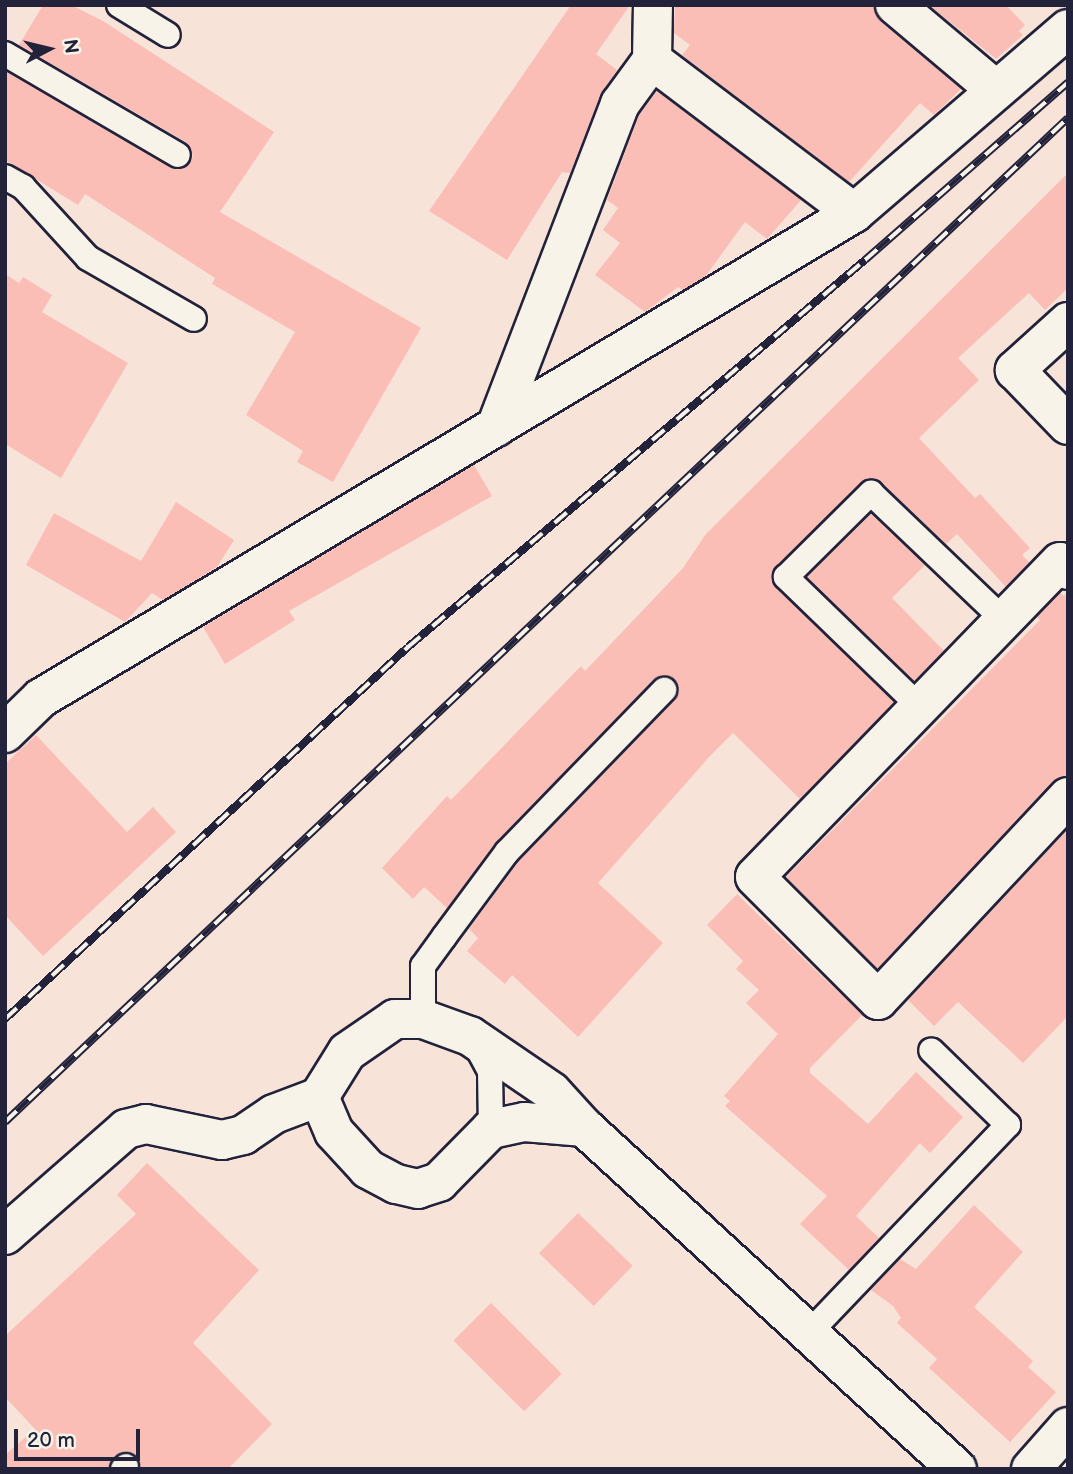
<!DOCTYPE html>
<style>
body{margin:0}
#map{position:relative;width:1073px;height:1474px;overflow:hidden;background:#f8e3d9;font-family:"Balsamiq Sans",sans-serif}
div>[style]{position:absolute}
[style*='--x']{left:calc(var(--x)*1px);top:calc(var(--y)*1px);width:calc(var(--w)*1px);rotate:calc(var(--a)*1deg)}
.building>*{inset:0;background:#fabeb7;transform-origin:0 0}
.roads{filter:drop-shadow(2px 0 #22223b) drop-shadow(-2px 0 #22223b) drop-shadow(0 2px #22223b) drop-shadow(0 -2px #22223b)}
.lane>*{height:24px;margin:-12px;padding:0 12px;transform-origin:12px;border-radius:12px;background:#f7f3e8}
.street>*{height:38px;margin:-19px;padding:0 19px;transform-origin:19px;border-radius:19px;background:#f7f3e8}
.secondary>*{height:38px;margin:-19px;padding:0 19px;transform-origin:19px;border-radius:19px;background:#f7f3e8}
.rail>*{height:8px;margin-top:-4px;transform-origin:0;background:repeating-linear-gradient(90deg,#f7f3e8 0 16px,#22223b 0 32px);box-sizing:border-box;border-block:2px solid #22223b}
span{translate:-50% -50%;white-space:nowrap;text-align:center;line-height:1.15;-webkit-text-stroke:5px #f7f3e8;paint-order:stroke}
.frame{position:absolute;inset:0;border:7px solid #22223b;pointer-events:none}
.north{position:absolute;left:14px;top:14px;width:70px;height:70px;-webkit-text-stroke:5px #f7f3e8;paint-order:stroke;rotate:83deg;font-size:19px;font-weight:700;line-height:28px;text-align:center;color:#22223b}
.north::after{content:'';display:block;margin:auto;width:24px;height:32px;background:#22223b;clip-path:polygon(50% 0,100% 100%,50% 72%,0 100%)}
.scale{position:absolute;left:14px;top:1429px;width:126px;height:32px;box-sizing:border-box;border:4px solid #22223b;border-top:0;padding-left:9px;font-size:21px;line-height:24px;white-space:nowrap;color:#22223b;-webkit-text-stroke:5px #f7f3e8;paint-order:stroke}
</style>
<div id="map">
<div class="building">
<i style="clip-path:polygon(43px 5px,71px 5px,103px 21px,274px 132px,220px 212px,421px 328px,333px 482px,297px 462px,303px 451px,246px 415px,295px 332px,212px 284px,215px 278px,85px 194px,78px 205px,5px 160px,5px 71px,171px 168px,185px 168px,193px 156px,186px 142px,19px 45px)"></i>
<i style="clip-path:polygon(571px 5px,630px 5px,596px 54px,617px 70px,600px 96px,570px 173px,562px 172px,507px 260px,429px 211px)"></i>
<i style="clip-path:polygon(675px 5px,874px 5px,881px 22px,961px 89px,934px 115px,920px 103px,849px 182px,682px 55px,690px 45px,674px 33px)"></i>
<i style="clip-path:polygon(929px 5px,1006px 5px,1025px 25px,1019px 31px,1023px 35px,996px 59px)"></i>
<i style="clip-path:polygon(657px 91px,801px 200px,767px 239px,745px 222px,705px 277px,683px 290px,678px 287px,645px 312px,595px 275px,620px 243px,603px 230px,618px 208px,607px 200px,639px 115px)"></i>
<i style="clip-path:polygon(1068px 173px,1068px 288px,1045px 310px,1029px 293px,958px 358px,979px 380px,919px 438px,975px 498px,980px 494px,1030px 548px,1022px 555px,1029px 562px,1006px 587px,957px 534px,946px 544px,881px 482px,868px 479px,776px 566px,772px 574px,776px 588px,894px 702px,800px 799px,733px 733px,710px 756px,598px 883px,663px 943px,578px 1037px,512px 975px,505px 984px,467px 951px,478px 938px,469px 929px,518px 862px,675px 700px,678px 687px,674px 679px,661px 676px,653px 680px,496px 842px,447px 908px,424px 887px,413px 899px,382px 868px,447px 796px,451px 800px,581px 666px,585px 671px,683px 568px,706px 534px)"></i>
<i style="clip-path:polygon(5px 274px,19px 283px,23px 277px,52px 295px,42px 312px,128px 363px,61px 478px,5px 444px)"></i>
<i style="clip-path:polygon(474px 465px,492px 496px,289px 611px,295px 620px,225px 664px,203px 627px)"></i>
<i style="clip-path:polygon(176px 502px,234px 540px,217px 567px,163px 600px,152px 593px,125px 622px,26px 565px,54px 513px,141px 561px)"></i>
<i style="clip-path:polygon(871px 514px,925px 565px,892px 598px,944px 651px,914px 681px,807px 577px)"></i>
<i style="clip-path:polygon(1068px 592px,1068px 776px,1052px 782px,877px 969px,786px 877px,1040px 620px,1037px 617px,1060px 593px,1064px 596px)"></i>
<i style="clip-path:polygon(36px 735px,127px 832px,153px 807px,176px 832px,43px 956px,5px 915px,5px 764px)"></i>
<i style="clip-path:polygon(1068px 829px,1068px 1016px,1023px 1063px,958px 1002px,934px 1026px,908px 1000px)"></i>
<i style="clip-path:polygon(737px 894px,862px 1015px,810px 1068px,810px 1073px,868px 1124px,916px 1072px,963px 1117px,930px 1153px,920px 1143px,856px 1216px,879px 1238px,849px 1270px,800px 1224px,827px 1196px,725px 1106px,730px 1101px,724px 1096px,778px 1034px,746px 1003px,759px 990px,736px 969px,743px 961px,707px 925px)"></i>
<i style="clip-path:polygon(147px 1163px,259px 1270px,193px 1343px,272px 1424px,228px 1469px,140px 1469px,137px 1456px,129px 1452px,115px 1455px,109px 1469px,5px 1469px,5px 1455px,35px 1429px,5px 1397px,5px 1336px,136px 1214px,117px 1195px)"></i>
<i style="clip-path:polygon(974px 1205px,1023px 1252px,974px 1307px,1033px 1361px,1028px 1367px,1056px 1392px,1010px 1442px,929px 1368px,937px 1359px,897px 1323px,901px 1318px,893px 1306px,871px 1290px,900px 1259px,916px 1269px)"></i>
<i style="left:578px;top:1213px;width:76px;height:56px;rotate:44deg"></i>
<i style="left:491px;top:1303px;width:100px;height:53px;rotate:45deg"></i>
</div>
<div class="roads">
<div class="lane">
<i style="--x:119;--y:5;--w:57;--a:31.5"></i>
<i style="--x:5;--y:54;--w:200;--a:30.3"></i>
<i style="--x:5;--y:177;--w:21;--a:29"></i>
<i style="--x:23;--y:187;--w:96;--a:47.5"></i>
<i style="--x:88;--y:258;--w:122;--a:29.9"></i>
<i style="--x:920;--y:707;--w:187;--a:-135.9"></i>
<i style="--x:786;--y:577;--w:120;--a:-44.7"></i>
<i style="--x:871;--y:493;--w:184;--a:43.7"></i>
<i style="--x:423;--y:1019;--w:53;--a:-90"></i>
<i style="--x:423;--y:966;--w:36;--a:-54"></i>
<i style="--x:444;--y:937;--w:106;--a:-53.5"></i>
<i style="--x:507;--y:852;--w:226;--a:-45.9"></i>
<i style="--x:476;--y:1045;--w:30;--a:62"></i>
<i style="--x:490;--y:1071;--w:58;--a:89"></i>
<i style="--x:809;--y:1333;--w:288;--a:-46.3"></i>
<i style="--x:1008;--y:1125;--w:107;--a:-135.8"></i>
<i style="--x:123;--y:1469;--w:4;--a:-45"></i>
</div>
<div class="street">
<i style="--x:895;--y:5;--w:132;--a:40.1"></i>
<i style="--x:652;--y:60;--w:253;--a:37.1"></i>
<i style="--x:1068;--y:322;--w:72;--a:137.8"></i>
<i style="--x:1015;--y:370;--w:76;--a:46.1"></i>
<i style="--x:496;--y:427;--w:346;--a:-69"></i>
<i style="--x:620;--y:104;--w:54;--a:-54"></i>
<i style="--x:652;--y:60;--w:55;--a:-89"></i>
<i style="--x:1068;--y:570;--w:11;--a:-135"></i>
<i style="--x:1060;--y:562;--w:438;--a:134.1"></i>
<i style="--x:755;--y:877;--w:174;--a:45"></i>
<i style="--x:878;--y:1000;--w:278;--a:-46.9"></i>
<i style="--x:5;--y:733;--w:50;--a:-44.2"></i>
<i style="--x:41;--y:698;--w:947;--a:-30.82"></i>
<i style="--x:854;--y:213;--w:282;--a:-40.7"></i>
<i style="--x:5;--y:1235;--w:161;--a:-41.2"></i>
<i style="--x:126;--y:1129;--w:21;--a:-14"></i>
<i style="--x:146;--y:1124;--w:78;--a:11.9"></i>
<i style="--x:222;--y:1140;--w:22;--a:-13"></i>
<i style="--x:243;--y:1135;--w:37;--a:-34"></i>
<i style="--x:274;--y:1114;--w:48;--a:-20.7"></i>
<i style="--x:1031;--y:1469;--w:56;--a:-48.6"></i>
</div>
<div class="secondary">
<i style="--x:584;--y:1127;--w:60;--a:-175.2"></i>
<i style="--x:524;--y:1122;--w:34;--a:168"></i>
<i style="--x:491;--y:1129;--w:74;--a:134.5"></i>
<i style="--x:439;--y:1182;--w:22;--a:162"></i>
<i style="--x:418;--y:1189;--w:23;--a:-167"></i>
<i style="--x:396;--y:1184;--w:32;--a:-152"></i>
<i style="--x:368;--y:1169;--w:50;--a:-132.6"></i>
<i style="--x:334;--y:1132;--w:38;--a:-113"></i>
<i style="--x:319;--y:1097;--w:53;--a:-58.1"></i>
<i style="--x:347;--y:1052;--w:58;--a:-34.5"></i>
<i style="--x:395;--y:1019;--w:28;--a:0"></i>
<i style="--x:423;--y:1019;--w:50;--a:19.9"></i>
<i style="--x:470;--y:1036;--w:99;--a:34.3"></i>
<i style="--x:552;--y:1092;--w:47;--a:47.6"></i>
<i style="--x:584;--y:1127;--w:506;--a:42.52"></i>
</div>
</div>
<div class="rail">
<i style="--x:5;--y:1019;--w:548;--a:-42.71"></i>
<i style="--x:408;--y:647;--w:599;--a:-40.26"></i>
<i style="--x:865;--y:260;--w:270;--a:-41.2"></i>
<i style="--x:5;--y:1122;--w:1462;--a:-43.37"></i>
</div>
<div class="frame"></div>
<div class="north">N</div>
<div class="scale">20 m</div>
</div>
